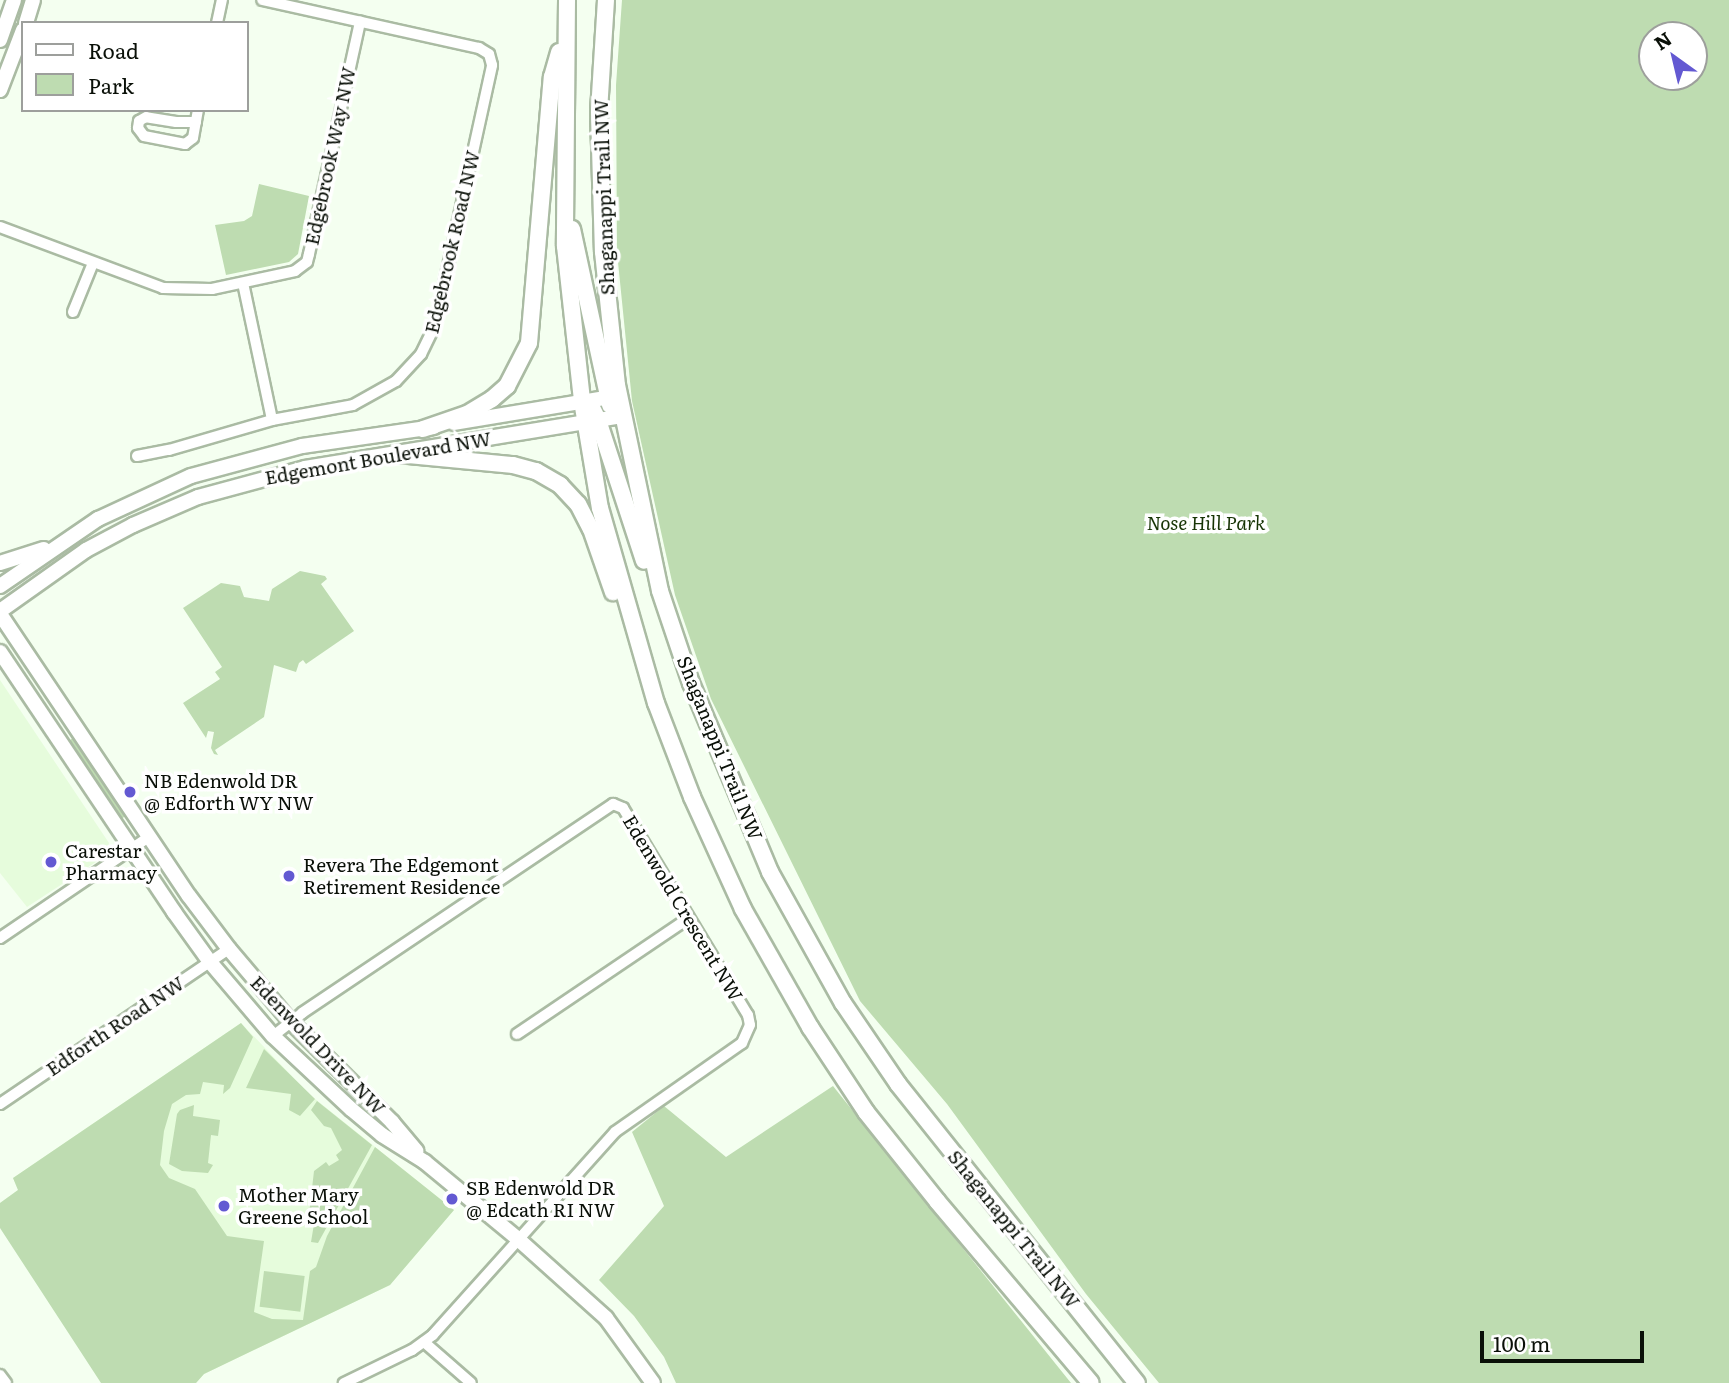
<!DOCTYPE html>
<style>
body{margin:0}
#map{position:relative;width:1729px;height:1383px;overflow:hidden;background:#f4fff0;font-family:Literata,serif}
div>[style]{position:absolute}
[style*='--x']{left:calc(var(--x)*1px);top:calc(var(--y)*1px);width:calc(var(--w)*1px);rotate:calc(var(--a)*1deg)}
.built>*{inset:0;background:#e6fcdc}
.green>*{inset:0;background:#bedcb1;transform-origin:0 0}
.roads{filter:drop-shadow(2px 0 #aabba3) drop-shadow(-2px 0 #aabba3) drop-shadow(0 2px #aabba3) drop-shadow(0 -2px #aabba3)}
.street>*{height:10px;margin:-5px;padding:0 5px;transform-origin:5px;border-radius:5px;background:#fff}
.secondary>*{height:14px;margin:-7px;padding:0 7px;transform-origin:7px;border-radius:7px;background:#fff}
.primary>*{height:16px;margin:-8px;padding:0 8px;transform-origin:8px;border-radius:8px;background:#fff}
.dots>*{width:19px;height:19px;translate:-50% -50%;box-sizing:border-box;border:4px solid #fff;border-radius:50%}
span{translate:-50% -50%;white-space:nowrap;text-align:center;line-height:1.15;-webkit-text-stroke:7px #fff;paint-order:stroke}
.street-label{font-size:19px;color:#0a1008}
.park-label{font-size:19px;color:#173405;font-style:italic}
.poi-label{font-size:19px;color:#0a1008}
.left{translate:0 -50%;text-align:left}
.legend{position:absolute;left:21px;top:21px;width:228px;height:91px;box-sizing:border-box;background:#fff;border:2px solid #9d9f9c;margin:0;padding:9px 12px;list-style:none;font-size:21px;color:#0a1008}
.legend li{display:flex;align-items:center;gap:14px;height:35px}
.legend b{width:35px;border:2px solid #9d9f9c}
.north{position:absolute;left:1638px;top:21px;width:70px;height:70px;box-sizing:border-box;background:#fff;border:2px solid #9d9f9c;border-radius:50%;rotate:326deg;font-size:19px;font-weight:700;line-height:28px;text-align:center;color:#0a1008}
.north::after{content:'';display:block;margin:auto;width:24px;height:32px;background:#6359d2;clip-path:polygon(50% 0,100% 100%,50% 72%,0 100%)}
.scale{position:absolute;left:1480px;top:1331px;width:164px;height:32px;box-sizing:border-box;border:4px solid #0a1008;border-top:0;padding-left:9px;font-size:21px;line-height:24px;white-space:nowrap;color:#0a1008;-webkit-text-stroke:5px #fff;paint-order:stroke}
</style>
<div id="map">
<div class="built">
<i style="clip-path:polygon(0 680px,109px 843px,105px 856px,27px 907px,0 873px)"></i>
<i style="clip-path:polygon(241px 1023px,309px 1094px,454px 1210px,390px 1285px,204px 1374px,196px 1383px,102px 1383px,0 1203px,18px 1190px,13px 1178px)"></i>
</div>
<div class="green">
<i style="clip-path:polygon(evenodd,622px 0,1729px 0,1729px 1383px,1159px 1383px,1086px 1294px,947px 1104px,860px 1001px,711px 699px,675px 595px,632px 401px,617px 252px,616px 85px,622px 0,1652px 35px,1694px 35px,1694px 77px,1652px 77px,1652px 35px)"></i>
<i style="clip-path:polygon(259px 184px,309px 196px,298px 254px,289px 262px,226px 275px,215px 225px,244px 221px,252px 216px)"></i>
<i style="clip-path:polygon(300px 571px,325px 576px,327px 579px,321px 584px,354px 631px,306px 664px,303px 660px,299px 663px,296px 672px,274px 665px,264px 717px,215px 750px,218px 755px,214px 754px,211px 748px,214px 732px,208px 731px,206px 738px,183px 703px,220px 679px,215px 672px,222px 667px,183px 608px,221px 583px,240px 586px,244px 597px,269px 601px,272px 589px)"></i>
<i style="left:73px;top:738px;width:94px;height:5px;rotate:56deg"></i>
<i style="clip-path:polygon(241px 1023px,253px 1037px,230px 1088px,223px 1094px,224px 1085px,203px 1082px,200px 1094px,186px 1095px,172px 1104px,164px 1131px,160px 1165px,169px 1178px,195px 1189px,227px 1236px,264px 1241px,254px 1312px,272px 1319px,303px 1320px,310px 1271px,316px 1267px,327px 1236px,375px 1147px,454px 1210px,390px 1285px,204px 1374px,196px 1383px,101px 1383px,0 1228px,0 1203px,18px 1190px,13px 1178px)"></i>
<i style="clip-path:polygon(264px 1049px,315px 1099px,300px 1116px,289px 1110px,291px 1094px,246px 1088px)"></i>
<i style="clip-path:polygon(833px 1086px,896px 1165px,1071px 1383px,676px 1383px,664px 1357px,634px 1316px,599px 1280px,664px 1206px,632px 1132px,664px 1106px,726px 1157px)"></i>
<i style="clip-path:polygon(317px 1101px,372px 1145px,318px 1243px,311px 1242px,314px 1224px,308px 1223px,314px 1171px,326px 1162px,329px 1166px,339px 1160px,336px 1155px,342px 1150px,331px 1128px,324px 1126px,311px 1110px)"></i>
<i style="clip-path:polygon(194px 1105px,193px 1116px,220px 1120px,218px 1136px,211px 1135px,208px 1163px,213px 1165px,208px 1173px,182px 1171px,169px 1164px,177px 1114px,180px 1110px)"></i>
<i style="left:264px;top:1271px;width:41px;height:36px;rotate:7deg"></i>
</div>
<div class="roads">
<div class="street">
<i style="--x:217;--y:23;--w:24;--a:-78"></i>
<i style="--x:196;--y:122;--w:20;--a:180"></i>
<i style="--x:176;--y:122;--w:30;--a:-171"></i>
<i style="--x:146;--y:117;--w:8;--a:150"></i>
<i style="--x:139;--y:121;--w:7;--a:98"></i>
<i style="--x:138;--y:128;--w:10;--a:53"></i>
<i style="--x:144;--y:136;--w:42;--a:11"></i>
<i style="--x:185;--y:144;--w:10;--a:-37"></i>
<i style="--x:193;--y:138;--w:28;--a:-80"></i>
<i style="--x:0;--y:227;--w:174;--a:20.5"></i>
<i style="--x:163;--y:288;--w:49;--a:1.2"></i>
<i style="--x:212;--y:289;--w:85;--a:-12.2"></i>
<i style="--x:295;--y:271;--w:15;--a:-37"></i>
<i style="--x:307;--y:262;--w:8;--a:-76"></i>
<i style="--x:309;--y:254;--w:238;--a:-77.6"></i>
<i style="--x:243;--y:283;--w:140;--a:78"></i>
<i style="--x:272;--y:420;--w:82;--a:-10.5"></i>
<i style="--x:353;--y:405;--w:49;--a:-29.2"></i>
<i style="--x:396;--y:381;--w:37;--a:-47"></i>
<i style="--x:421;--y:354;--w:32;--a:-64"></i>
<i style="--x:435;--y:325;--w:266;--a:-77.6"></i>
<i style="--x:492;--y:65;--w:11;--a:-105"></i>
<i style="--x:489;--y:54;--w:12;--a:-149"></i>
<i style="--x:479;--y:48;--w:222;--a:-167.5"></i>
<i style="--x:73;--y:312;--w:53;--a:-67.8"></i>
<i style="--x:137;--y:456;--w:33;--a:-11"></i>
<i style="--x:169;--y:450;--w:107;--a:-16.2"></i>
<i style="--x:0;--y:938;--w:181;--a:-34.2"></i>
<i style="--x:517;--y:1034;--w:207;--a:-34"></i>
<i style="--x:273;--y:1036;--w:37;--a:-38"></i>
<i style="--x:302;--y:1013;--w:375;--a:-33.9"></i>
<i style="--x:613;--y:804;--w:11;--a:22"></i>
<i style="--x:623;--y:808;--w:242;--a:58.9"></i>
<i style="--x:748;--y:1015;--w:10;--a:79"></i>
<i style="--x:750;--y:1025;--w:20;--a:114"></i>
<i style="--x:742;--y:1043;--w:155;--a:145"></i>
<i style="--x:615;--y:1132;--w:273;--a:131.9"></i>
<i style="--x:433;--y:1335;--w:26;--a:144"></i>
<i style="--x:412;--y:1350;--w:76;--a:154.1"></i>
<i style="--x:0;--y:1104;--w:277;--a:-34.1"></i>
<i style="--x:424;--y:1342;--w:62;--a:41.1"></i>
<i style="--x:0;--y:1375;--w:10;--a:53"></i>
</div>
<div class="secondary">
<i style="--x:26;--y:23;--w:24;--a:-73"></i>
<i style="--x:0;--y:40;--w:42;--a:-70.7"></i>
<i style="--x:0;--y:90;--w:64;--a:-69"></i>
<i style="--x:454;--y:423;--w:165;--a:-9.4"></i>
<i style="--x:0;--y:563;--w:46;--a:-17.7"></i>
<i style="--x:0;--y:586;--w:119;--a:-34.4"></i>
<i style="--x:98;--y:519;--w:102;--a:-24.8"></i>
<i style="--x:191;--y:476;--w:115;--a:-15.1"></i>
<i style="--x:302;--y:446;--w:133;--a:-8.2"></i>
<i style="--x:0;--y:611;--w:105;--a:-35.3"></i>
<i style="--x:86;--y:550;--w:53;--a:-28"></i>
<i style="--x:133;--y:525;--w:71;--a:-23.3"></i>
<i style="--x:198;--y:497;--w:111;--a:-15.2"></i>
<i style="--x:305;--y:468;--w:321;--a:-9.3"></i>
<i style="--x:0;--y:614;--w:339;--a:56.2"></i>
<i style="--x:189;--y:896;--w:66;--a:53"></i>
<i style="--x:229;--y:949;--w:94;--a:49.7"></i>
<i style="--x:290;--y:1021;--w:144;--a:44.7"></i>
<i style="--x:392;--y:1122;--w:38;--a:50"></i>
<i style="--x:0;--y:652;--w:313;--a:56.2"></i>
<i style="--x:174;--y:912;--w:62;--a:54.2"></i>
<i style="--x:210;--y:962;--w:97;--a:49.6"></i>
<i style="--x:273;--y:1036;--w:107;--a:43.1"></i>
<i style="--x:351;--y:1109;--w:40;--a:40"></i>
<i style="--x:382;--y:1135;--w:51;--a:32.1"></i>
<i style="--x:425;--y:1162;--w:121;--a:39.6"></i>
<i style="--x:518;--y:1239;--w:118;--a:41.9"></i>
<i style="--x:606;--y:1318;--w:80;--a:54.1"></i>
</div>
<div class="primary">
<i style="--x:567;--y:0;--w:246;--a:90.5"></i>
<i style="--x:565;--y:246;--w:156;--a:83.7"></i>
<i style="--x:582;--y:401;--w:109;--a:80.5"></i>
<i style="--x:600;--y:508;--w:203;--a:74"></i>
<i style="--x:656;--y:703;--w:101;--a:69"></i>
<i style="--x:692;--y:797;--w:123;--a:65.5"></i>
<i style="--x:743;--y:909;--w:136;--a:60.4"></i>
<i style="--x:810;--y:1027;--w:102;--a:56.6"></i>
<i style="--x:866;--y:1112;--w:114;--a:51.4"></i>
<i style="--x:937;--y:1201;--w:238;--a:49.8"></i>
<i style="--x:606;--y:0;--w:111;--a:93.6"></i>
<i style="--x:599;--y:111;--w:141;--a:88.4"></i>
<i style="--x:603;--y:252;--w:134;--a:84"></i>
<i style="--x:617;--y:385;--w:210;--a:78.2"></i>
<i style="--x:660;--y:591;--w:97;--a:71.4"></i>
<i style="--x:691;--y:683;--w:205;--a:67.3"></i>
<i style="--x:770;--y:872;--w:150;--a:60.9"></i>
<i style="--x:843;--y:1003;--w:98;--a:55.8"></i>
<i style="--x:898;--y:1084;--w:383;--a:51.4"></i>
<i style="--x:572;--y:229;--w:180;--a:77.8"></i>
<i style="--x:583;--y:401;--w:9;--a:32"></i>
<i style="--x:591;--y:406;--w:16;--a:63"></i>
<i style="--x:598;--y:420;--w:148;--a:71.9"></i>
<i style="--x:423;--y:429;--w:46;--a:-18.8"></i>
<i style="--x:467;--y:414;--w:29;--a:-31"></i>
<i style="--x:492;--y:399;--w:20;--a:-41"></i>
<i style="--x:507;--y:386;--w:48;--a:-62.9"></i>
<i style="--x:529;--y:343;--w:267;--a:-85.1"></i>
<i style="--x:552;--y:77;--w:26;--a:-74"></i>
<i style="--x:398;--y:454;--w:116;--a:5.5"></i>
<i style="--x:513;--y:465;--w:24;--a:15"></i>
<i style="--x:536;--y:471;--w:28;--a:30"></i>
<i style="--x:560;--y:485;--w:26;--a:47"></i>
<i style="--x:578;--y:504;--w:28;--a:63"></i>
<i style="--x:591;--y:529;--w:67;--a:70.8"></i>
</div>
</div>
<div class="dots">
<i style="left:130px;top:792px;background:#6359d2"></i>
<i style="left:51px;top:862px;background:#6359d2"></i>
<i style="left:289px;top:876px;background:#6359d2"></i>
<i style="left:452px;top:1199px;background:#6359d2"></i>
<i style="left:224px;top:1206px;background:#6359d2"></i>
</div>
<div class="street-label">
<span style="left:330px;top:156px;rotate:-78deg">Edgebrook Way NW</span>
<span style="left:604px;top:197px;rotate:-92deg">Shaganappi Trail NW</span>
<span style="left:452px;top:242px;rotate:-77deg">Edgebrook Road NW</span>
<span style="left:378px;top:458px;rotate:-10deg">Edgemont Boulevard NW</span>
<span style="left:720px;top:748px;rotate:68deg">Shaganappi Trail NW</span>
<span style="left:683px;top:908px;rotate:59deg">Edenwold Crescent NW</span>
<span style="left:115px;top:1026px;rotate:-34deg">Edforth Road NW</span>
<span style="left:318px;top:1045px;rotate:46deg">Edenwold Drive NW</span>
<span style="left:1014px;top:1229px;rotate:51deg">Shaganappi Trail NW</span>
</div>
<div class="park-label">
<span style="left:1206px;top:523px">Nose Hill Park</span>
</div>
<div class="poi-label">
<span class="left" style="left:144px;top:792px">NB Edenwold DR<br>@ Edforth WY NW</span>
<span class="left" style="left:65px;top:862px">Carestar<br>Pharmacy</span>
<span class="left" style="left:303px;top:876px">Revera The Edgemont<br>Retirement Residence</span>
<span class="left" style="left:466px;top:1199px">SB Edenwold DR<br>@ Edcath RI NW</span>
<span class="left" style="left:238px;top:1206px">Mother Mary<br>Greene School</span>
</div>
<ul class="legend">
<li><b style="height:9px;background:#fff"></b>Road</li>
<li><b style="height:19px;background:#bedcb1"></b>Park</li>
</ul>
<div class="north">N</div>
<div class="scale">100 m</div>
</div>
